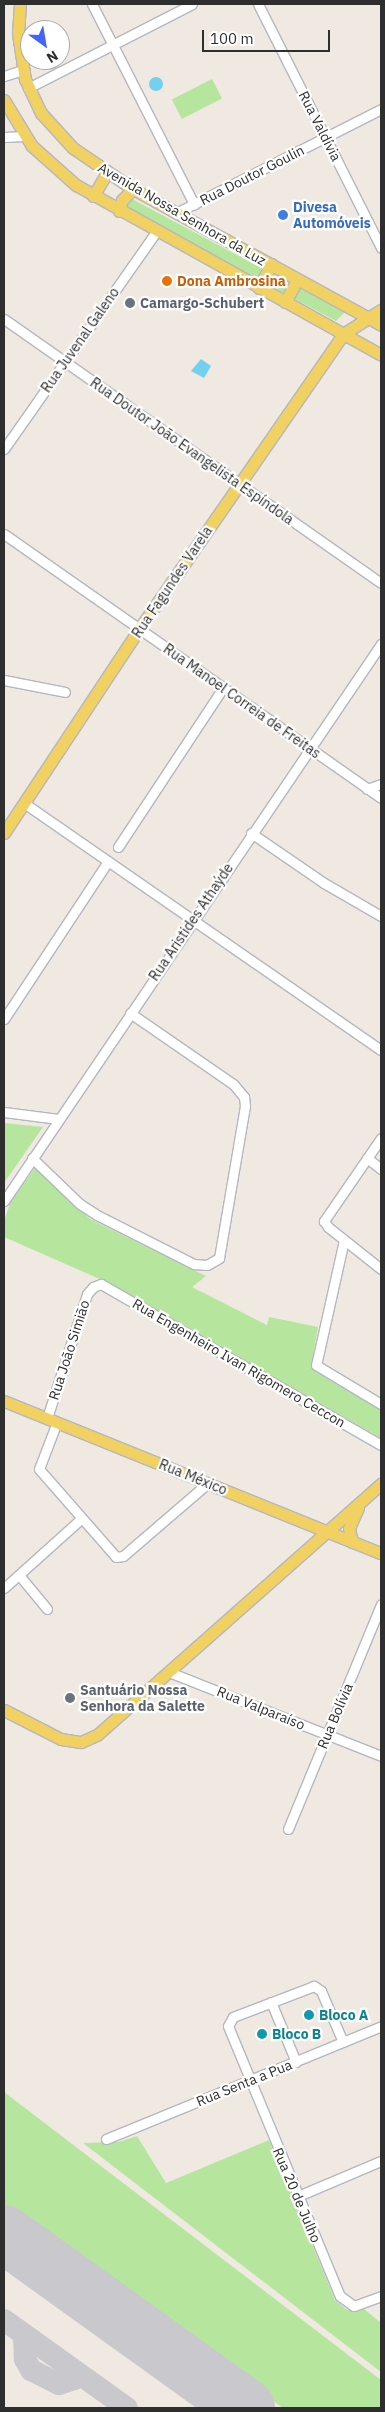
<!DOCTYPE html>
<meta charset="utf-8">
<style>
body{margin:0}
#map{position:relative;width:385px;height:2412px;overflow:hidden;background:#efe9e1;font-family:"IBM Plex Sans",sans-serif}
div>[style]{position:absolute}
[style*='--x']{left:calc(var(--x)*1px);top:calc(var(--y)*1px);width:calc(var(--w)*1px);rotate:calc(var(--a)*1deg)}
.green>*{inset:0;background:#b6e59e;transform-origin:0 0}
.water>*{inset:0;background:#75cff0}
.round{border-radius:50%}
.taxiway>*{height:22px;margin:-11px;padding:0 11px;transform-origin:11px;border-radius:11px;background:#c9c8cc}
.runway>*{height:58px;margin:-29px;padding:0 29px;transform-origin:29px;border-radius:29px;background:#c9c8cc}
.roads{filter:drop-shadow(1px 0 #b4b7c1) drop-shadow(-1px 0 #b4b7c1) drop-shadow(0 1px #b4b7c1) drop-shadow(0 -1px #b4b7c1)}
.minor>*{height:9px;margin:-4.5px;padding:0 4.5px;transform-origin:4.5px;border-radius:4.5px;background:#fff}
.major>*{height:11px;margin:-5.5px;padding:0 5.5px;transform-origin:5.5px;border-radius:5.5px;background:#f2d163}
.dots>*{width:14px;height:14px;translate:-50% -50%;box-sizing:border-box;border:2px solid #fff;border-radius:50%}
span{translate:-50% -50%;white-space:nowrap;text-align:center;line-height:1.15;-webkit-text-stroke:4.5px #fff;paint-order:stroke}
.street-label{font-size:14px;color:#2e2e2e}
.shop-label{font-size:14px;color:#366cbe;font-weight:700}
.left{translate:0 -50%;text-align:left}
.food-label{font-size:14px;color:#c56008;font-weight:700}
.worship-label{font-size:14px;color:#5b616d;font-weight:700}
.culture-label{font-size:14px;color:#0d838f;font-weight:700}
.frame{position:absolute;inset:0;border:5px solid #2e2e2e;pointer-events:none}
.north{position:absolute;left:20px;top:20px;width:50px;height:50px;box-sizing:border-box;background:#fff;border:1px solid #ababab;border-radius:50%;rotate:148deg;font-size:14px;font-weight:700;line-height:20px;text-align:center;color:#2e2e2e}
.north::after{content:'';display:block;margin:auto;width:18px;height:22px;background:#4264fb;clip-path:polygon(50% 0,100% 100%,50% 72%,0 100%)}
.scale{position:absolute;left:202px;top:30px;width:128px;height:22px;box-sizing:border-box;border:2px solid #2e2e2e;border-top:0;padding-left:6px;font-size:15px;line-height:18px;white-space:nowrap;color:#2e2e2e;-webkit-text-stroke:4px #fff;paint-order:stroke}
</style>
<div id="map">
<div class="green">
<i style="left:212px;top:79px;width:22px;height:45px;rotate:63deg"></i>
<i style="clip-path:polygon(132px 199px,340px 310px,345px 312px,336px 321px,126px 208px)"></i>
<i style="clip-path:polygon(4px 1123px,43px 1127px,4px 1183px)"></i>
<i style="clip-path:polygon(35px 1168px,90px 1219px,206px 1276px,192px 1287px,267px 1325px,269px 1317px,318px 1327px,311px 1366px,381px 1410px,381px 1438px,102px 1280px,4px 1237px,4px 1221px,11px 1201px)"></i>
<i style="clip-path:polygon(4px 2092px,381px 2380px,381px 2408px,283px 2408px,4px 2205px)"></i>
<i style="clip-path:polygon(137px 2136px,166px 2183px,269px 2140px,335px 2300px,347px 2310px,363px 2308px,381px 2323px,381px 2372px,83px 2143px,119px 2142px)"></i>
</div>
<div class="water">
<i class="round" style="left:149px;top:77px;width:14px;height:14px"></i>
<i style="clip-path:polygon(201px 359px,211px 366px,204px 378px,191px 371px)"></i>
</div>
<div class="taxiway">
<i style="--x:4;--y:2320;--w:151;--a:35.6"></i>
<i style="--x:24;--y:2335;--w:24;--a:88"></i>
<i style="--x:25;--y:2359;--w:13;--a:61"></i>
<i style="--x:31;--y:2370;--w:31;--a:27"></i>
<i style="--x:59;--y:2384;--w:16;--a:-18"></i>
<i style="--x:74;--y:2379;--w:10;--a:-101"></i>
</div>
<div class="runway">
<i style="--x:4;--y:2234;--w:298;--a:35.7"></i>
</div>
<div class="roads">
<div class="minor">
<i style="--x:92;--y:4;--w:225;--a:63"></i>
<i style="--x:258;--y:4;--w:273;--a:63.2"></i>
<i style="--x:4;--y:76;--w:19;--a:-18"></i>
<i style="--x:28;--y:88;--w:184;--a:-27.1"></i>
<i style="--x:4;--y:137;--w:20;--a:-3"></i>
<i style="--x:176;--y:213;--w:230;--a:-26.9"></i>
<i style="--x:4;--y:319;--w:460;--a:35"></i>
<i style="--x:4;--y:449;--w:265;--a:-55"></i>
<i style="--x:4;--y:534;--w:460;--a:35"></i>
<i style="--x:4;--y:680;--w:62;--a:11.1"></i>
<i style="--x:367;--y:789;--w:15;--a:-20"></i>
<i style="--x:24;--y:803;--w:434;--a:34.7"></i>
<i style="--x:251;--y:833;--w:88;--a:34.4"></i>
<i style="--x:324;--y:883;--w:66;--a:30.1"></i>
<i style="--x:118;--y:847;--w:191;--a:-56.6"></i>
<i style="--x:4;--y:1019;--w:189;--a:-56.6"></i>
<i style="--x:4;--y:1112;--w:55;--a:7.3"></i>
<i style="--x:381;--y:1138;--w:101;--a:124.5"></i>
<i style="--x:324;--y:1221;--w:7;--a:56"></i>
<i style="--x:328;--y:1227;--w:68;--a:38.4"></i>
<i style="--x:32;--y:1158;--w:66;--a:43.8"></i>
<i style="--x:80;--y:1204;--w:20;--a:33"></i>
<i style="--x:97;--y:1215;--w:109;--a:26.8"></i>
<i style="--x:194;--y:1264;--w:13;--a:4"></i>
<i style="--x:207;--y:1265;--w:14;--a:-30"></i>
<i style="--x:219;--y:1258;--w:154;--a:-80.3"></i>
<i style="--x:245;--y:1106;--w:9;--a:-96"></i>
<i style="--x:244;--y:1097;--w:17;--a:-130"></i>
<i style="--x:233;--y:1084;--w:125;--a:-145.4"></i>
<i style="--x:367;--y:1158;--w:18;--a:38"></i>
<i style="--x:4;--y:1201;--w:673;--a:-55.91"></i>
<i style="--x:344;--y:1240;--w:128;--a:102.6"></i>
<i style="--x:316;--y:1365;--w:76;--a:31"></i>
<i style="--x:47;--y:1418;--w:130;--a:-72.1"></i>
<i style="--x:87;--y:1294;--w:9;--a:-49"></i>
<i style="--x:93;--y:1287;--w:9;--a:-21"></i>
<i style="--x:101;--y:1284;--w:323;--a:29.9"></i>
<i style="--x:57;--y:1422;--w:50;--a:111"></i>
<i style="--x:39;--y:1469;--w:117;--a:48.8"></i>
<i style="--x:116;--y:1557;--w:7;--a:-8"></i>
<i style="--x:123;--y:1556;--w:112;--a:-40.7"></i>
<i style="--x:19;--y:1575;--w:44;--a:50.5"></i>
<i style="--x:4;--y:1588;--w:103;--a:-41.9"></i>
<i style="--x:169;--y:1672;--w:228;--a:21.6"></i>
<i style="--x:288;--y:1829;--w:243;--a:-67.5"></i>
<i style="--x:271;--y:2002;--w:65;--a:67.4"></i>
<i style="--x:343;--y:2042;--w:56;--a:-113.3"></i>
<i style="--x:321;--y:1991;--w:9;--a:-144"></i>
<i style="--x:314;--y:1986;--w:87;--a:159.1"></i>
<i style="--x:233;--y:2017;--w:10;--a:119"></i>
<i style="--x:228;--y:2026;--w:292;--a:67.5"></i>
<i style="--x:340;--y:2296;--w:17;--a:36"></i>
<i style="--x:354;--y:2306;--w:29;--a:-20"></i>
<i style="--x:106;--y:2139;--w:297;--a:-22.3"></i>
<i style="--x:298;--y:2196;--w:90;--a:-22.9"></i>
</div>
<div class="major">
<i style="--x:20;--y:4;--w:30;--a:94"></i>
<i style="--x:18;--y:34;--w:46;--a:81.2"></i>
<i style="--x:25;--y:79;--w:38;--a:65"></i>
<i style="--x:41;--y:113;--w:47;--a:47.6"></i>
<i style="--x:73;--y:148;--w:73;--a:34.3"></i>
<i style="--x:133;--y:189;--w:283;--a:28.7"></i>
<i style="--x:4;--y:100;--w:54;--a:58.7"></i>
<i style="--x:32;--y:146;--w:59;--a:41.6"></i>
<i style="--x:76;--y:185;--w:349;--a:29.1"></i>
<i style="--x:93;--y:196;--w:27;--a:-59"></i>
<i style="--x:119;--y:211;--w:11;--a:-75"></i>
<i style="--x:122;--y:200;--w:16;--a:-45"></i>
<i style="--x:259;--y:288;--w:27;--a:-63"></i>
<i style="--x:285;--y:302;--w:26;--a:-61"></i>
<i style="--x:4;--y:833;--w:245;--a:-56.5"></i>
<i style="--x:139;--y:629;--w:359;--a:-55.3"></i>
<i style="--x:343;--y:334;--w:45;--a:-32.3"></i>
<i style="--x:4;--y:1401;--w:406;--a:22"></i>
<i style="--x:352;--y:1542;--w:14;--a:-102"></i>
<i style="--x:349;--y:1528;--w:22;--a:-66"></i>
<i style="--x:4;--y:1710;--w:64;--a:27"></i>
<i style="--x:61;--y:1739;--w:20;--a:9"></i>
<i style="--x:81;--y:1742;--w:17;--a:-24"></i>
<i style="--x:97;--y:1735;--w:379;--a:-41.5"></i>
</div>
</div>
<div class="dots">
<i style="left:283px;top:215px;background:#3f7fe0"></i>
<i style="left:167px;top:281px;background:#e8710a"></i>
<i style="left:130px;top:303px;background:#6b7280"></i>
<i style="left:70px;top:1698px;background:#6b7280"></i>
<i style="left:309px;top:2015px;background:#0f9aa8"></i>
<i style="left:262px;top:2034px;background:#0f9aa8"></i>
</div>
<div class="street-label">
<span style="left:320px;top:126px;rotate:63deg">Rua Valdívia</span>
<span style="left:252px;top:175px;rotate:-27deg">Rua Doutor Goulin</span>
<span style="left:182px;top:214px;rotate:30deg">Avenida Nossa Senhora da Luz</span>
<span style="left:80px;top:340px;rotate:-55deg">Rua Juvenal Galeno</span>
<span style="left:192px;top:451px;rotate:35deg">Rua Doutor João Evangelista Espíndola</span>
<span style="left:172px;top:582px;rotate:-56deg">Rua Fagundes Varela</span>
<span style="left:242px;top:701px;rotate:35deg">Rua Manoel Correia de Freitas</span>
<span style="left:191px;top:922px;rotate:-56deg">Rua Aristides Athaýde</span>
<span style="left:69px;top:1350px;rotate:-72deg">Rua João Simião</span>
<span style="left:239px;top:1363px;rotate:30deg">Rua Engenheiro Ivan Rigomero Ceccon</span>
<span style="left:193px;top:1477px;rotate:22deg">Rua México</span>
<span style="left:261px;top:1708px;rotate:22deg">Rua Valparaíso</span>
<span style="left:335px;top:1716px;rotate:-67deg">Rua Bolívia</span>
<span style="left:244px;top:2083px;rotate:-22deg">Rua Senta a Pua</span>
<span style="left:297px;top:2195px;rotate:67deg">Rua 20 de Julho</span>
</div>
<div class="shop-label">
<span class="left" style="left:293px;top:215px">Divesa<br>Automóveis</span>
</div>
<div class="food-label">
<span class="left" style="left:177px;top:281px">Dona Ambrosina</span>
</div>
<div class="worship-label">
<span class="left" style="left:140px;top:303px">Camargo-Schubert</span>
<span class="left" style="left:80px;top:1698px">Santuário Nossa<br>Senhora da Salette</span>
</div>
<div class="culture-label">
<span class="left" style="left:319px;top:2015px">Bloco A</span>
<span class="left" style="left:272px;top:2034px">Bloco B</span>
</div>
<div class="frame"></div>
<div class="north">N</div>
<div class="scale">100 m</div>
</div>
